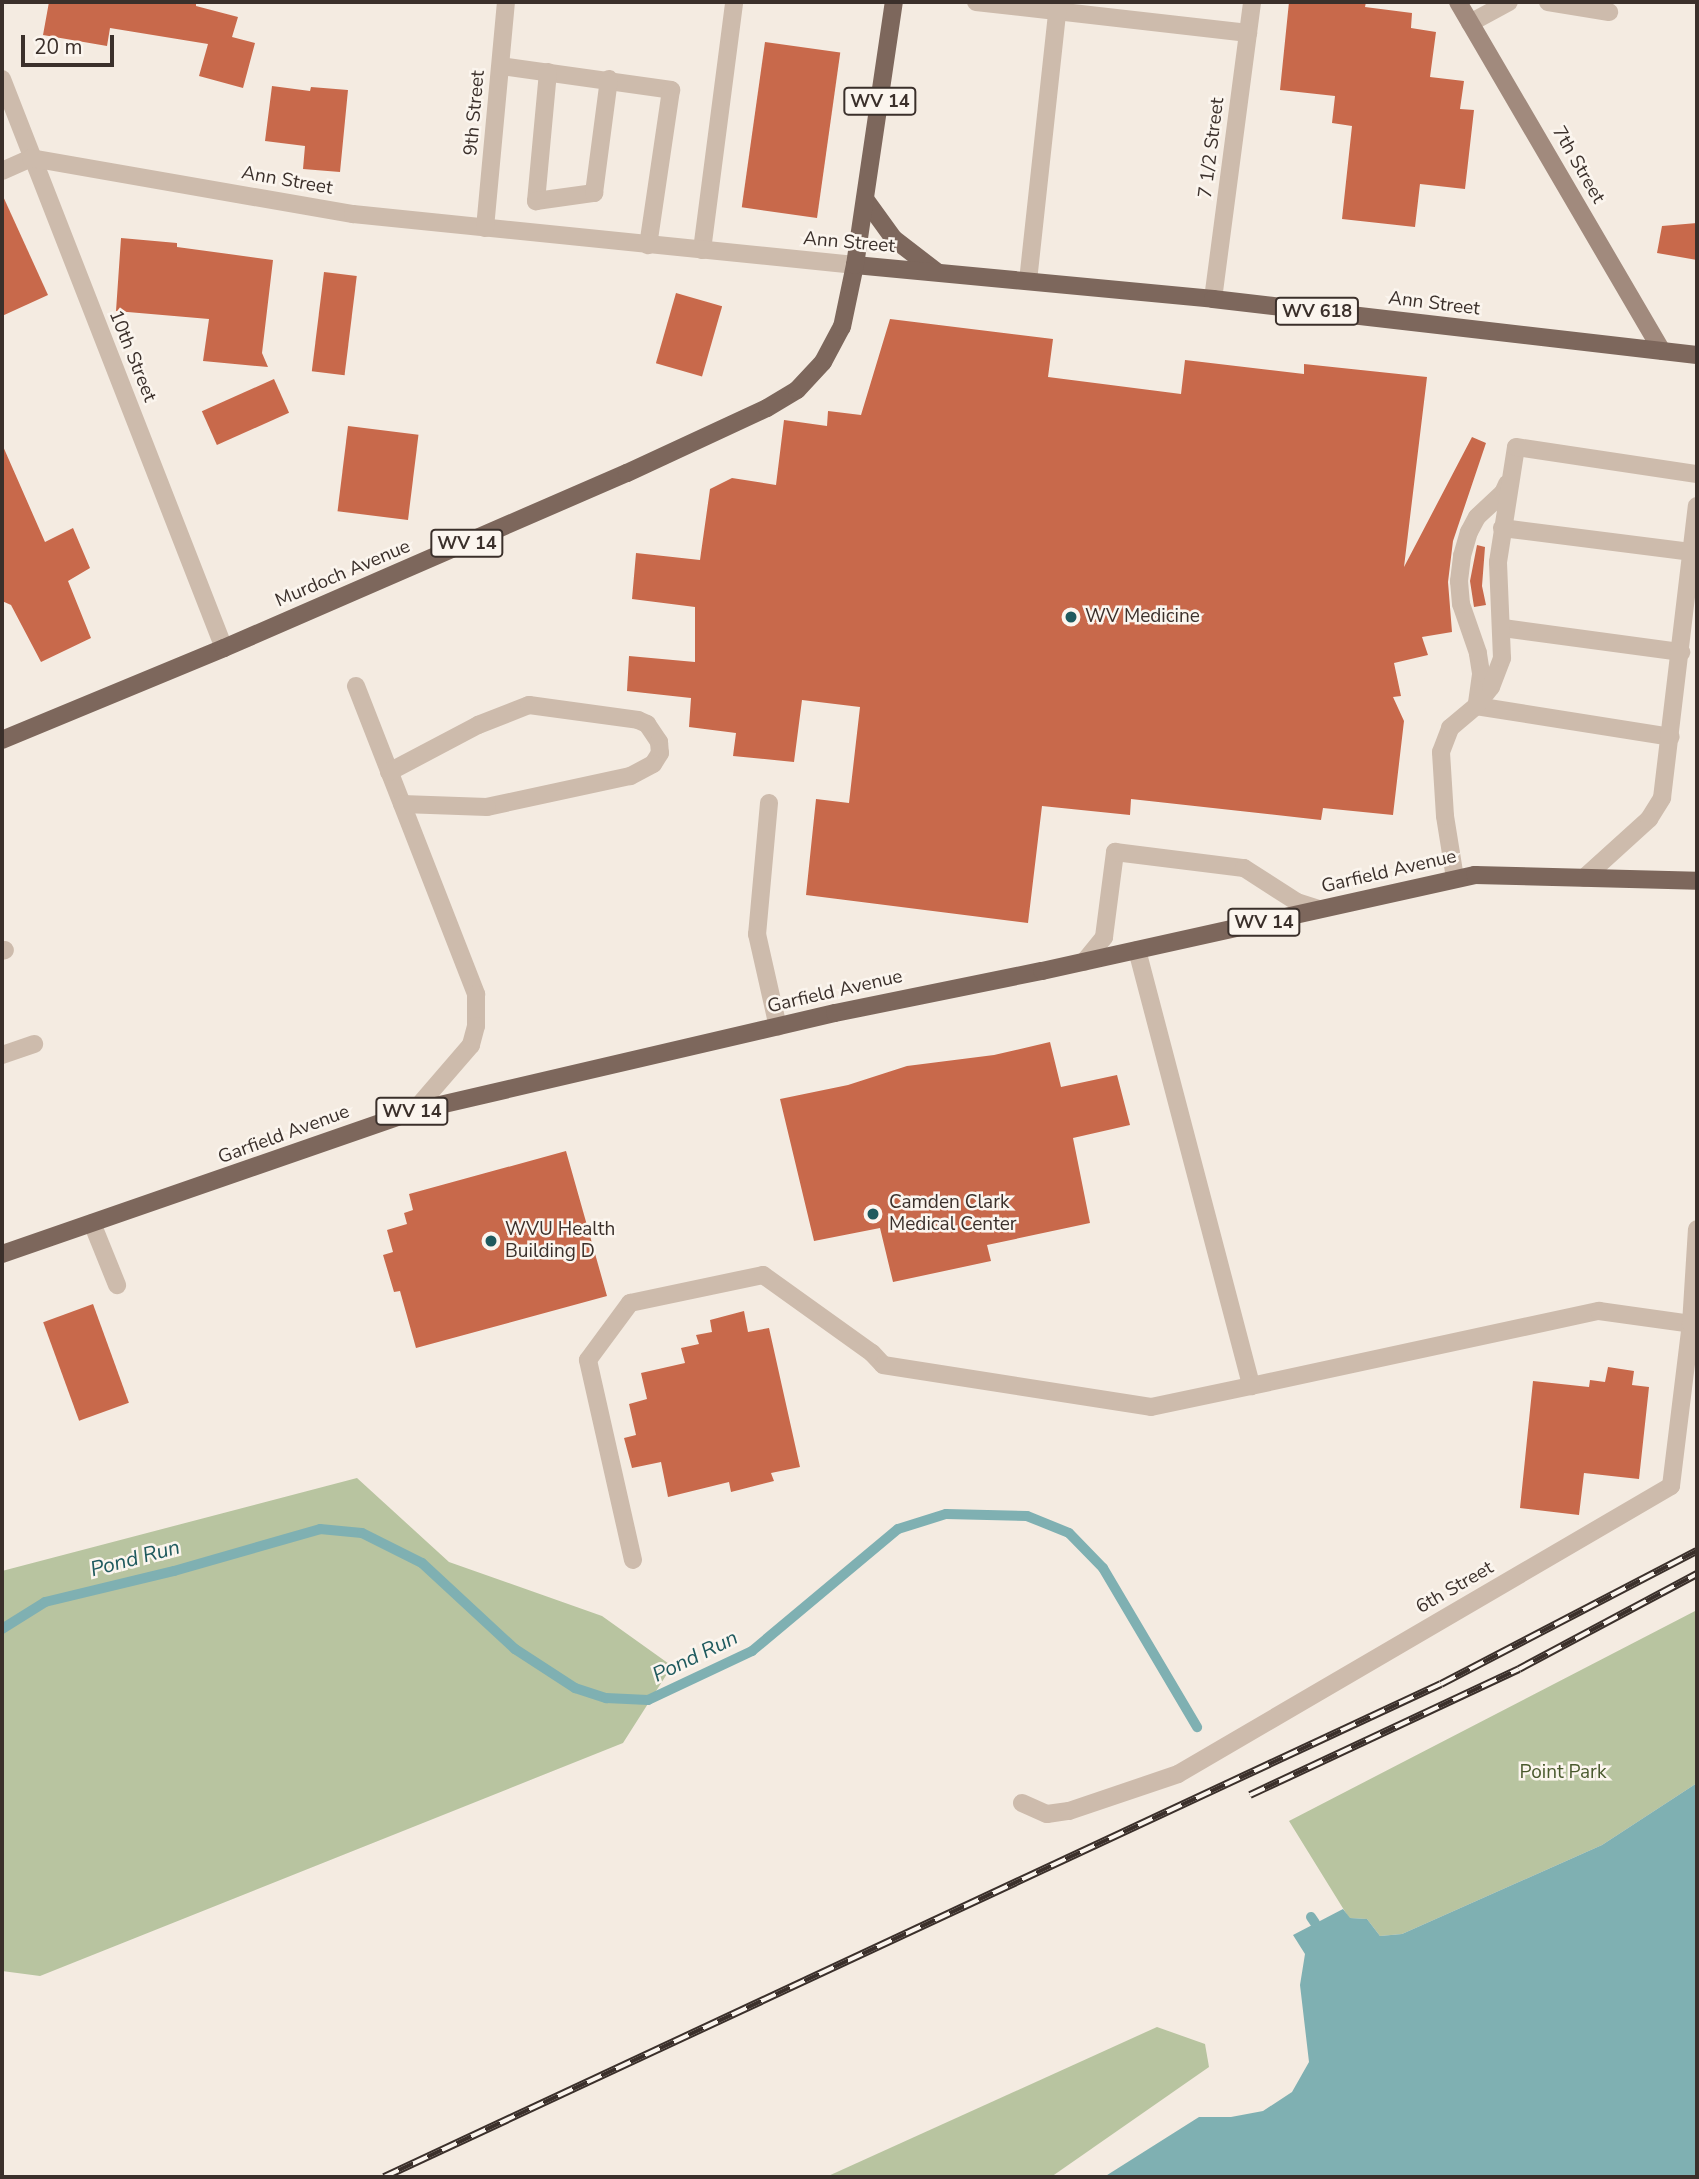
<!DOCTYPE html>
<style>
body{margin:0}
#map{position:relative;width:1699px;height:2179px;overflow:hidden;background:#f4ebe1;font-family:"Nunito Sans",sans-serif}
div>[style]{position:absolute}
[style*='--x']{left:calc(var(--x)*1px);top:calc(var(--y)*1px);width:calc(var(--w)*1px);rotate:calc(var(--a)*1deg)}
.green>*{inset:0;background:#b8c4a0}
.water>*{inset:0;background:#7fb0b2}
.stream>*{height:10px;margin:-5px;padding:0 5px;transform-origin:5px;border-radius:5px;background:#7fb0b2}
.building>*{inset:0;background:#c8694b;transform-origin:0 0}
.lane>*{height:18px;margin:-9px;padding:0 9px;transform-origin:9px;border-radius:9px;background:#cdbbac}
.street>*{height:18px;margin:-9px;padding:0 9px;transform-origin:9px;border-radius:9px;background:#cdbbac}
.secondary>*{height:18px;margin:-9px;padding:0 9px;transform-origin:9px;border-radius:9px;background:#a18a7d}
.primary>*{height:18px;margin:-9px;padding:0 9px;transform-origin:9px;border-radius:9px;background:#7d675c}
.rail>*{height:8px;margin-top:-4px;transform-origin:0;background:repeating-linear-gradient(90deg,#fbf5ee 0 16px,#3b302b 0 32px);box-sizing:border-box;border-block:2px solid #3b302b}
.dots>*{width:19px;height:19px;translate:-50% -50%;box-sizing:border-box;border:4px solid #fbf5ee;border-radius:50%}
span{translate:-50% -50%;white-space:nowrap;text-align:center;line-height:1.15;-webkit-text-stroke:5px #fbf5ee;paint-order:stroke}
.shield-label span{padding:2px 5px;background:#fbf5ee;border:2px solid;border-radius:5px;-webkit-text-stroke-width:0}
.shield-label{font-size:18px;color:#3b302b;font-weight:700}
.street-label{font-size:19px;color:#3b302b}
.poi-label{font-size:19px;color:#3b302b}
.left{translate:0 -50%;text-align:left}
.park-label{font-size:19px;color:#4a5a2e}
.water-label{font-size:21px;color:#1f5a5e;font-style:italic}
.frame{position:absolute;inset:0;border:4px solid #3b302b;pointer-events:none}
.scale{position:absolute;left:21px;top:35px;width:93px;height:32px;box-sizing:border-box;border:4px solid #3b302b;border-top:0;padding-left:9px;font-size:21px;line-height:24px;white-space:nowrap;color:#3b302b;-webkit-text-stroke:5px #fbf5ee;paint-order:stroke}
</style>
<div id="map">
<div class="green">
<i style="clip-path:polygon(357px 1478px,449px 1562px,602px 1616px,672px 1666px,623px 1743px,40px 1976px,2px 1971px,2px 1571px)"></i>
<i style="clip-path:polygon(1697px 1610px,1697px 1783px,1602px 1845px,1402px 1934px,1380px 1936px,1367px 1919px,1349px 1918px,1289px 1821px)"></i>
<i style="clip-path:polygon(1157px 2027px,1205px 2044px,1209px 2067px,1051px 2177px,826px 2177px)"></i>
</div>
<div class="water">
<i style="clip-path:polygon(1697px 1783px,1697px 2177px,1104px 2177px,1199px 2117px,1231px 2117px,1263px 2111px,1292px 2092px,1309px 2062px,1300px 1985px,1305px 1954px,1293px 1935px,1343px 1909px,1350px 1918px,1367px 1919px,1380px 1936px,1402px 1934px,1602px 1845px)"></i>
</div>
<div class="stream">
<i style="--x:2;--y:1629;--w:51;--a:-32.1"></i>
<i style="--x:45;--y:1602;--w:133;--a:-13.5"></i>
<i style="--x:174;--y:1571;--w:152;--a:-16"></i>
<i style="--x:320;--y:1529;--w:42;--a:5.4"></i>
<i style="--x:362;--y:1533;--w:67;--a:26.6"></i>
<i style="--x:422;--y:1563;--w:127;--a:42.8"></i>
<i style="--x:515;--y:1649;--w:72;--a:33"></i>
<i style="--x:575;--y:1688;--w:33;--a:18"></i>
<i style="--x:606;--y:1698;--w:42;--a:2.7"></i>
<i style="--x:648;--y:1700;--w:115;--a:-25.2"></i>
<i style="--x:752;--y:1651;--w:190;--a:-39.9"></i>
<i style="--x:898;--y:1529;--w:50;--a:-17.4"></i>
<i style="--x:946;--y:1514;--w:81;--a:1.4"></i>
<i style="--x:1027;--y:1516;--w:45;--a:22"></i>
<i style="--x:1069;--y:1533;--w:49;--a:45.8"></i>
<i style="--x:1103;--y:1568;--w:185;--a:59.4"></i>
<i style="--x:1311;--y:1917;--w:7;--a:56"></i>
</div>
<div class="building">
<i style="clip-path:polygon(49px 2px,196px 2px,196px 6px,238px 17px,232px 37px,255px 43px,243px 88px,199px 76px,208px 44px,110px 28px,107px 46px,43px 35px)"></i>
<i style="clip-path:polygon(1289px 2px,1366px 2px,1365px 7px,1412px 13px,1411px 28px,1436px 32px,1430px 77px,1464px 81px,1460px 109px,1474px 110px,1465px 189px,1420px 184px,1415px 227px,1342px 219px,1352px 126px,1332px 123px,1335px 96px,1280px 90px)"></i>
<i style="left:765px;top:42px;width:76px;height:167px;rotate:8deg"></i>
<i style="clip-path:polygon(272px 86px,310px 91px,311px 87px,348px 90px,340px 172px,303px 169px,305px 146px,265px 141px)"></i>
<i style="clip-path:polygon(2px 194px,48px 295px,2px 316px)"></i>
<i style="clip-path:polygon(1697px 223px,1697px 260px,1657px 253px,1662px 226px)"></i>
<i style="clip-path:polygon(121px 238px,177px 243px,177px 247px,273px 260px,262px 353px,268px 367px,203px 361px,209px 319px,116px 311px)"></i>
<i style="left:324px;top:272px;width:33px;height:100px;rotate:7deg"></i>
<i style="left:676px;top:293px;width:48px;height:73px;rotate:16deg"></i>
<i style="clip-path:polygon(890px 319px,1053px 339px,1048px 377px,1181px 394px,1185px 360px,1304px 374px,1304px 364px,1427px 377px,1404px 567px,1472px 437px,1486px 443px,1453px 541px,1448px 582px,1452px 632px,1422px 637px,1428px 655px,1394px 663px,1401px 696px,1393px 697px,1404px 721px,1393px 815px,1323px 808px,1321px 820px,1131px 799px,1130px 815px,1042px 806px,1028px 923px,806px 895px,816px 799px,849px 803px,860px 707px,802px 700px,794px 762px,733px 756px,736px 733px,689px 727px,691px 698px,627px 691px,629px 656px,695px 662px,695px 607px,632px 599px,636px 553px,700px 560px,710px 489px,732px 478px,776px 485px,784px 420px,827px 426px,828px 411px,861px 415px)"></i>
<i style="left:274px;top:379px;width:37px;height:79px;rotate:66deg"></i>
<i style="left:348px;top:426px;width:71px;height:86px;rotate:7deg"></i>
<i style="clip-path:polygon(2px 444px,45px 542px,73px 528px,90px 568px,68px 581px,91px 638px,41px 662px,11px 605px,2px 601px)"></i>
<i style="clip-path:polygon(1477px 545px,1485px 547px,1482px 586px,1486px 605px,1474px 607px,1470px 581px)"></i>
<i style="clip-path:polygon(1050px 1042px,1061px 1087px,1117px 1075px,1130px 1125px,1073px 1138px,1090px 1223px,987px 1245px,991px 1261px,893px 1282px,880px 1228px,814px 1241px,780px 1099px,848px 1085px,907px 1066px,994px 1055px)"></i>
<i style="clip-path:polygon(566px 1151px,607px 1296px,416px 1348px,400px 1291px,394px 1292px,383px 1255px,393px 1252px,387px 1230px,407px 1224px,404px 1213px,413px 1210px,409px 1194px)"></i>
<i style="left:93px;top:1304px;width:105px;height:53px;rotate:70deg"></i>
<i style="clip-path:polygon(744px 1311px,748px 1332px,769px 1328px,800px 1467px,771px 1473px,774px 1481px,731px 1492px,729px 1482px,668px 1497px,661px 1462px,632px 1468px,624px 1438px,636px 1435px,629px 1404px,647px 1399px,641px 1373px,685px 1363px,681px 1348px,699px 1344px,696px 1335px,712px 1332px,710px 1320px)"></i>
<i style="clip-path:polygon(1608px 1367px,1634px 1371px,1632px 1385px,1649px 1387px,1639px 1479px,1584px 1473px,1579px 1515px,1520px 1508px,1533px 1381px,1589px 1387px,1590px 1380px,1605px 1382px)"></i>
</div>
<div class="lane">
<i style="--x:976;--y:2;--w:274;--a:6.5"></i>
<i style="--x:1548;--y:2;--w:62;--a:9.3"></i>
<i style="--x:1470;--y:23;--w:44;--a:-28.3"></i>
<i style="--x:501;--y:66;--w:172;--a:8"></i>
<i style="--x:671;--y:90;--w:157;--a:98.4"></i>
<i style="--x:548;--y:72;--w:130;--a:95.3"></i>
<i style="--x:536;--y:201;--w:59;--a:-7.9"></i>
<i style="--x:594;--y:193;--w:115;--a:-82.5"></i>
<i style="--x:702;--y:250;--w:250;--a:-82.6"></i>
<i style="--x:1028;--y:281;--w:271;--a:-83.8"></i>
<i style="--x:1502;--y:528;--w:192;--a:7.2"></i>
<i style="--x:1503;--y:628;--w:180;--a:7.7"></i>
<i style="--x:356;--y:686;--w:331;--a:68.7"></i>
<i style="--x:476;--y:994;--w:32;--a:90"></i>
<i style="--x:476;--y:1026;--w:20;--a:105"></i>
<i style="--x:471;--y:1045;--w:87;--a:130.8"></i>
<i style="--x:1477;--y:703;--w:30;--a:-82"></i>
<i style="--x:1481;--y:673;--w:20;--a:-99"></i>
<i style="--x:1478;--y:653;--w:52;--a:-109.1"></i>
<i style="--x:1461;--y:604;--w:23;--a:-95"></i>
<i style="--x:1459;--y:581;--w:25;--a:-83"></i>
<i style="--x:1462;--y:556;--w:25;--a:-74"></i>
<i style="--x:1469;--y:532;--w:17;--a:-62"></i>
<i style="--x:1477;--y:517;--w:35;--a:-43"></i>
<i style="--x:1503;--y:493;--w:10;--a:-66"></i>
<i style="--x:1476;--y:706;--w:197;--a:9"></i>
<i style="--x:389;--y:772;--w:101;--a:-27.8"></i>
<i style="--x:478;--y:725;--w:55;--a:-21.4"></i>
<i style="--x:529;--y:705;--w:110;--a:7.8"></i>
<i style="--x:638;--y:720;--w:10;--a:24"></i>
<i style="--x:647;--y:724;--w:22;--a:56"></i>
<i style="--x:659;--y:742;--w:11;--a:85"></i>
<i style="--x:660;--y:753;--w:13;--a:122"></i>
<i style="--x:653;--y:764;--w:26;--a:152"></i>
<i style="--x:630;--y:776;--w:146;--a:167.8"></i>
<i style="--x:487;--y:807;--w:85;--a:-178"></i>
<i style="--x:769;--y:803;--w:132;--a:95.2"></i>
<i style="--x:757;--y:934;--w:95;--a:77.3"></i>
<i style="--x:1455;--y:878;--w:63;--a:-99.2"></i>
<i style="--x:1445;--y:816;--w:64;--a:-93.6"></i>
<i style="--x:1441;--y:752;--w:26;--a:-69"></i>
<i style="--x:1450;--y:728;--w:34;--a:-40"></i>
<i style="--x:1476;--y:706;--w:24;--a:-52"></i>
<i style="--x:1491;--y:687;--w:31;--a:-69"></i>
<i style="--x:1502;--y:658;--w:96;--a:-92.4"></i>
<i style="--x:1498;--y:562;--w:116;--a:-81.1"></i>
<i style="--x:1516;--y:447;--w:183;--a:8.5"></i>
<i style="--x:1584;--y:878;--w:88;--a:-42.2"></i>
<i style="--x:1649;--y:819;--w:25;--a:-58"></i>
<i style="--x:1662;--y:798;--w:294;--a:-83.2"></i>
<i style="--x:1137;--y:950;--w:451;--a:75.3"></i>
<i style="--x:1251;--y:1386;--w:356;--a:-12.2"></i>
<i style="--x:1599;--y:1311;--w:93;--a:8"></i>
<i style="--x:2;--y:951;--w:3;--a:-18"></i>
<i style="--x:1084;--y:962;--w:32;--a:-51"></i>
<i style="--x:1104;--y:937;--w:86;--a:-82.6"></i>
<i style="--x:1115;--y:852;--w:130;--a:7.1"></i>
<i style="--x:1244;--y:868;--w:63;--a:32.7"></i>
<i style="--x:1297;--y:902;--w:23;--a:18"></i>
<i style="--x:2;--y:1055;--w:34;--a:-19"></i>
<i style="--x:92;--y:1223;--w:67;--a:68"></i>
<i style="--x:633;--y:1560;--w:205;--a:-102.7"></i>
<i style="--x:588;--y:1360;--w:71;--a:-53.6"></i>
<i style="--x:630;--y:1303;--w:136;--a:-11.9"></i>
<i style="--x:763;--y:1275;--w:134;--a:35.6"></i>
<i style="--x:872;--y:1353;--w:16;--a:47"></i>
<i style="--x:883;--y:1365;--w:271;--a:8.9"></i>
<i style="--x:1151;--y:1407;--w:102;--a:-11.9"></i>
</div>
<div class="street">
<i style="--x:2;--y:79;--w:611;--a:68.69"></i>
<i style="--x:2;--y:171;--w:32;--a:-24"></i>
<i style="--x:31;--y:158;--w:327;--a:9.9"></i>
<i style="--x:353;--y:214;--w:505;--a:5.8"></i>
<i style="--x:485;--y:228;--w:227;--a:-84.7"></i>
<i style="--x:1213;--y:299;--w:300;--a:-82.5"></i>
<i style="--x:1022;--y:1803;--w:27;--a:24"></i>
<i style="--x:1047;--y:1814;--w:22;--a:-8"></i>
<i style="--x:1069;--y:1811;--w:115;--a:-18.7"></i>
<i style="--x:1178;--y:1774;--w:571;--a:-30.29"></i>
<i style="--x:1671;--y:1486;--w:163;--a:-83"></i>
<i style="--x:1691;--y:1324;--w:95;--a:-86.4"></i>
</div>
<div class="secondary">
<i style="--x:1458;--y:2;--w:404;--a:59.7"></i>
</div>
<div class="primary">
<i style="--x:865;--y:199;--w:49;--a:54.1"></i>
<i style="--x:894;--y:239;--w:54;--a:37.5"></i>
<i style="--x:855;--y:265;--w:360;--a:5.4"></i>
<i style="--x:1213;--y:299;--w:487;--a:6.6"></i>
<i style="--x:2;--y:740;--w:240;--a:-22.5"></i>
<i style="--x:224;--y:648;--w:439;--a:-23.5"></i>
<i style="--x:627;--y:473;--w:154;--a:-24.9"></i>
<i style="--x:767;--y:408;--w:35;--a:-31"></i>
<i style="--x:797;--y:390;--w:38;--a:-47"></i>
<i style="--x:823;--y:362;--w:40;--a:-62"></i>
<i style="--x:842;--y:327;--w:63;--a:-78.2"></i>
<i style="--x:855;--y:265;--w:266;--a:-81.6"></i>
<i style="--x:2;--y:1254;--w:436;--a:-19.1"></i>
<i style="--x:414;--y:1111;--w:432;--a:-13.1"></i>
<i style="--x:835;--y:1013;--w:211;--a:-11.5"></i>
<i style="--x:1042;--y:971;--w:444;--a:-12.5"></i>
<i style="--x:1475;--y:875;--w:222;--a:1.5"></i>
</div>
<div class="rail">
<i style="--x:1250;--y:1795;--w:297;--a:-25.1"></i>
<i style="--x:1519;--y:1669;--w:202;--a:-28.1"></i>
<i style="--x:384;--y:2177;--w:1166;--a:-25.01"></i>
<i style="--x:1441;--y:1684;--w:288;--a:-27.5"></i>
</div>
<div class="dots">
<i style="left:1071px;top:617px;background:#1f5a5e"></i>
<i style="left:873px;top:1214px;background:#1f5a5e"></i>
<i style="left:491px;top:1241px;background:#1f5a5e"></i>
</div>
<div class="shield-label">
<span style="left:880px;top:101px">WV 14</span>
<span style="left:1317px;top:311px">WV 618</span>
<span style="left:467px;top:543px">WV 14</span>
<span style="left:1264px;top:922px">WV 14</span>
<span style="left:412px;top:1111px">WV 14</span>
</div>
<div class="street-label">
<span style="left:475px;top:113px;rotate:-85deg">9th Street</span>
<span style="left:1212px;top:148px;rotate:-83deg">7 1/2 Street</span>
<span style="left:1578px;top:165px;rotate:60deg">7th Street</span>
<span style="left:287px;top:181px;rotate:10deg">Ann Street</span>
<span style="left:849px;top:243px;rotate:5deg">Ann Street</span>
<span style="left:1434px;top:304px;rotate:7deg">Ann Street</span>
<span style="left:132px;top:356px;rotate:68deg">10th Street</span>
<span style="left:343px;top:574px;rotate:-23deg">Murdoch Avenue</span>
<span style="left:1389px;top:872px;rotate:-13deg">Garfield Avenue</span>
<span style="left:835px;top:992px;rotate:-13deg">Garfield Avenue</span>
<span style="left:284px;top:1135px;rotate:-20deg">Garfield Avenue</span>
<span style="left:1455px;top:1588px;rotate:-30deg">6th Street</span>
</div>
<div class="poi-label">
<span class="left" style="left:1085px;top:617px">WV Medicine</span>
<span class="left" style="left:889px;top:1214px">Camden Clark<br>Medical Center</span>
<span class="left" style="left:505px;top:1241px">WVU Health<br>Building D</span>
</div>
<div class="park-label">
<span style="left:1563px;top:1773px">Point Park</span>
</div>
<div class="water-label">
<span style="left:135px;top:1558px;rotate:-15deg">Pond Run</span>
<span style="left:695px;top:1656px;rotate:-26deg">Pond Run</span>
</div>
<div class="frame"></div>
<div class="scale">20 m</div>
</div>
